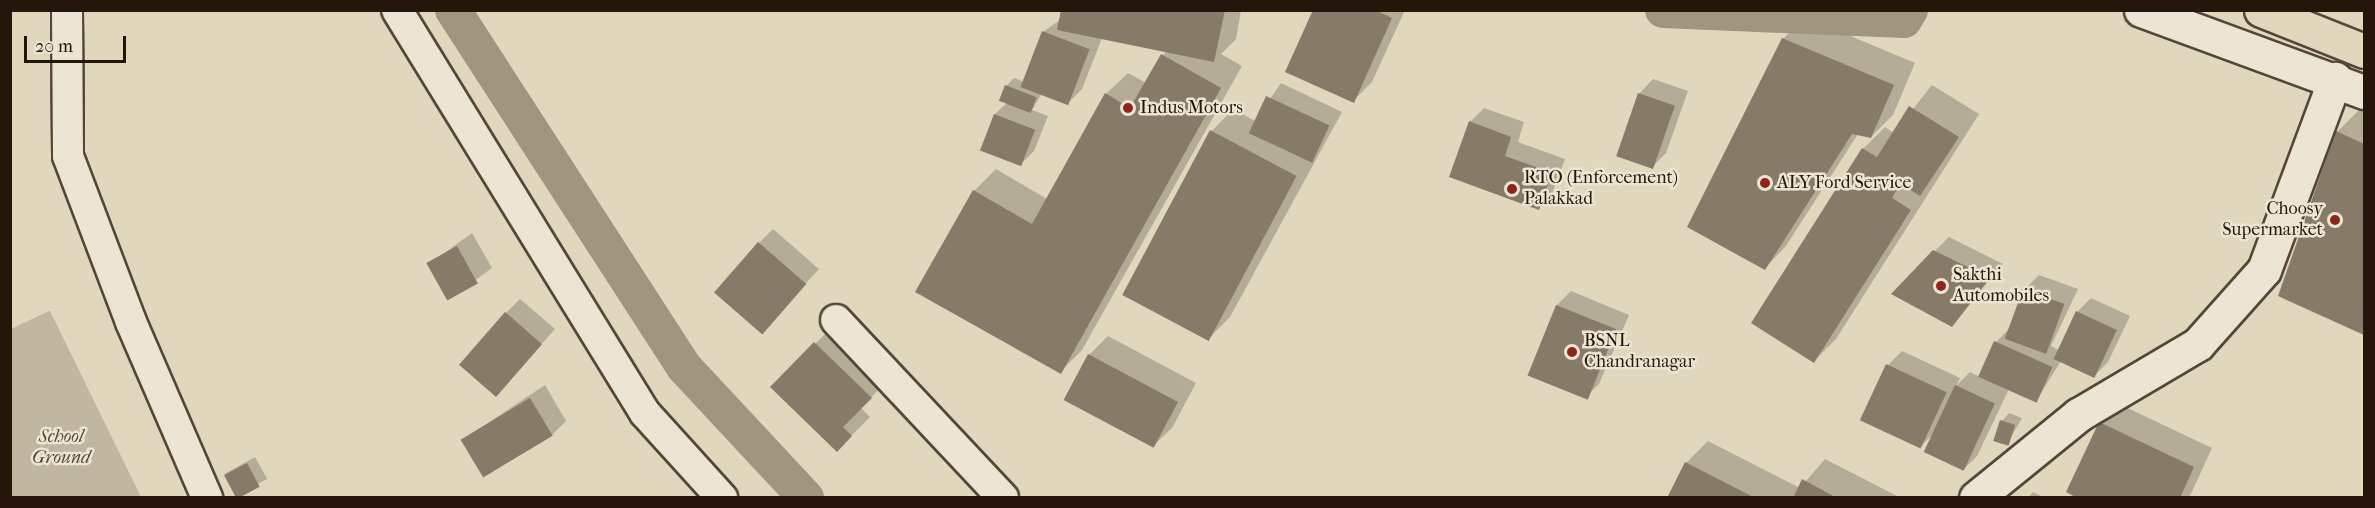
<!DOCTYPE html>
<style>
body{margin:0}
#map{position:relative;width:2375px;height:508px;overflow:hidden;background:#e1d7bd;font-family:"IM FELL French Canon",serif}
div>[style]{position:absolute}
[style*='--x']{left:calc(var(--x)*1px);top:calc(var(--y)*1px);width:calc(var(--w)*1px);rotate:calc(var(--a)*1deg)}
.green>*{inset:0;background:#c1b69f}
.shadow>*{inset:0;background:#0003;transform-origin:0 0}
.canal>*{height:36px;margin:-18px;padding:0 18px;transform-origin:18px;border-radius:18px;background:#a19580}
.building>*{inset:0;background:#877a68;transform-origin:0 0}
.roads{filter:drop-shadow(2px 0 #544638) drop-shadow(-2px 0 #544638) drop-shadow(0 2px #544638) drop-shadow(0 -2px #544638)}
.street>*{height:30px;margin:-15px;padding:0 15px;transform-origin:15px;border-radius:15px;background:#ece5d4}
.secondary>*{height:33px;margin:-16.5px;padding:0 16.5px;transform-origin:16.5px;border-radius:16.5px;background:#ece5d4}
.highway>*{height:33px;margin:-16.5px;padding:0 16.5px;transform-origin:16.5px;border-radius:16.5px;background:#e1d7bd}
.dots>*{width:16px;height:16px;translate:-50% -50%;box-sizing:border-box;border:3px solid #ece5d4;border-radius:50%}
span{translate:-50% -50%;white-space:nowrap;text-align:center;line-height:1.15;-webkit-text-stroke:5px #ece5d4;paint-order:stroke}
.poi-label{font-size:18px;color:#25150b}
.left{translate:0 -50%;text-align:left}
.right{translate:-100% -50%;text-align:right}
.park-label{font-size:18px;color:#544537;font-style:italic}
.frame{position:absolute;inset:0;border:12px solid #25150b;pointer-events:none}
.scale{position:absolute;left:24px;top:36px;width:102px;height:27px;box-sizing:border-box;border:3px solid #25150b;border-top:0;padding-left:8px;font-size:18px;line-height:21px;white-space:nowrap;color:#25150b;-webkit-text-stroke:4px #ece5d4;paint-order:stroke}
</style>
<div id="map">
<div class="green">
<i style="clip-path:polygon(49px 311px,50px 311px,141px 497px,11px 497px,11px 329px)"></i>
</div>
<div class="shadow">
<i style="clip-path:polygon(1063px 10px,1241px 10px,1236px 39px,1221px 54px,1242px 66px,1082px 350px,1060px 372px,974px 191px,996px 169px,1047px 199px,1106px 94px,1128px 73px,1146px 83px,1166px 51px,1102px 38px,1082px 89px,1068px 103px,1042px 93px,1032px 110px,1048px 116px,1034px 151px,1020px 165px,981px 149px,995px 114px,1007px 103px,1001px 101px,1007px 85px,1014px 78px,1024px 82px,1043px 32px,1061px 19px)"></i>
<i style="clip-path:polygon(1315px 10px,1405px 10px,1372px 82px,1353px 101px)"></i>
<i style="clip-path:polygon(1805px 17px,1915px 63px,1893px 115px,1871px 137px,1858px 134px,1786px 246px,1765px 268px,1783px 39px)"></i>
<i style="clip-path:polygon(1653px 79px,1688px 91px,1666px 153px,1652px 167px,1639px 94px)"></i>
<i style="clip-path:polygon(1281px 83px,1342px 112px,1230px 317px,1208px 339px,1212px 131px,1233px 109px,1255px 121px)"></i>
<i style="clip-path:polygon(1932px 85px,1979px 114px,1836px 339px,1814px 361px,1863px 149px,1885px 127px,1894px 133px)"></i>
<i style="clip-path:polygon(1484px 108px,1524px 122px,1518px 142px,1565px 159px,1552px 194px,1538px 208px,1470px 122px)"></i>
<i style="clip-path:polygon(2359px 110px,2364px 112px,2364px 334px,2280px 296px,2337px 132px)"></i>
<i style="clip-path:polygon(773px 229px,819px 269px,774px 318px,759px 243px)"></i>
<i style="clip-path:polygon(472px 233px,492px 268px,449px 299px,429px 264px)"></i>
<i style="clip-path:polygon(1949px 237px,2003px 264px,1951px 325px,1893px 293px)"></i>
<i style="clip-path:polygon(2039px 275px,2078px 289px,2051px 346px,2059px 350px,2077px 312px,2091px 298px,2130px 316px,2108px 362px,2094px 376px,2061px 361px,2036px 401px,2009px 389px,1977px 456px,1963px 470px,1932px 435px,1920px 447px,1888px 365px,1902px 351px,1960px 378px,1957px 385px,1970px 372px,1980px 377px,1996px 342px,2010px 328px,2025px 289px)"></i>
<i style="clip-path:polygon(1571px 291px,1629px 315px,1599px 384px,1585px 398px,1557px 305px)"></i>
<i style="clip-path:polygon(520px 299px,555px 329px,496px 395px,506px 313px)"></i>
<i style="clip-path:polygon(834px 325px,890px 378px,861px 408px,870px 417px,837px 450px,772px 387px)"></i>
<i style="clip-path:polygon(1108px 336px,1196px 383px,1172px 428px,1153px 446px,1089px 355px)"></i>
<i style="clip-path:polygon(545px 385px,566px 421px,552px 435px,462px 440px)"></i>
<i style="clip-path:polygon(2119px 404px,2212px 448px,2189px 498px,2081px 498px,2100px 423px)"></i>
<i style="clip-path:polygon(2009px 413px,2022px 418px,2007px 444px,2002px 421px)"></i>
<i style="clip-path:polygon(1708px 441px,1800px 488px,1825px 459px,1901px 498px,1669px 498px,1686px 463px)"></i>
<i style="left:255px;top:457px;width:25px;height:35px;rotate:61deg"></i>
<i style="clip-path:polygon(2033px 492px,2045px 498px,2028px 498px)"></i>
</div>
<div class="canal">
<i style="--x:453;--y:10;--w:425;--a:57.1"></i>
<i style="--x:684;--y:367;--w:179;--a:47"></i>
<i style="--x:1663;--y:10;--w:241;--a:2.4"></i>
<i style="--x:1904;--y:20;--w:12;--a:-59"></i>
</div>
<div class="building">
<i style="clip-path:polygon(1061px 10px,1225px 10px,1214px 62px,1057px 30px)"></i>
<i style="clip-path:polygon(1313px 10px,1375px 10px,1392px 18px,1354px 103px,1285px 72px)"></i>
<i style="left:1042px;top:31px;width:51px;height:60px;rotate:21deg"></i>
<i style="clip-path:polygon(1782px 38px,1894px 85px,1871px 138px,1852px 134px,1765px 270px,1687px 227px)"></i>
<i style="clip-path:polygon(1161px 54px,1221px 88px,1061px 374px,915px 292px,973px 190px,1032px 224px,1105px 93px,1130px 108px)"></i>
<i style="left:1005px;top:85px;width:34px;height:17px;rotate:21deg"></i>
<i style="left:1638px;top:93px;width:39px;height:67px;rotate:19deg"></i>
<i style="left:1266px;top:96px;width:70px;height:41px;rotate:25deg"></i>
<i style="clip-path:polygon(1909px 106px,1959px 137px,1920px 196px,1900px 183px,1892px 198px,1911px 210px,1814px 363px,1751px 323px,1862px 148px,1877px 157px)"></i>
<i style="left:994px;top:114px;width:44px;height:39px;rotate:21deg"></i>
<i style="clip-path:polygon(1469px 121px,1511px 137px,1505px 156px,1552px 173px,1539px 210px,1449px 177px)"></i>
<i style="left:1210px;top:130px;width:98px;height:187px;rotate:28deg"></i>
<i style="clip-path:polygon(2336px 131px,2364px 144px,2364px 335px,2278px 296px)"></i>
<i style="left:758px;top:242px;width:64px;height:67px;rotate:41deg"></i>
<i style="left:457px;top:246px;width:43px;height:35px;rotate:61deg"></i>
<i style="clip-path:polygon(1933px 250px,1990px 278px,1952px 327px,1891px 294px)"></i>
<i style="left:2023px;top:289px;width:44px;height:53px;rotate:20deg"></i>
<i style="left:1556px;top:305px;width:65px;height:76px;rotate:22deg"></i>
<i style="left:2076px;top:311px;width:45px;height:53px;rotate:25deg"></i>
<i style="left:505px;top:312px;width:49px;height:70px;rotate:41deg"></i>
<i style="left:1994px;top:341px;width:64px;height:39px;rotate:24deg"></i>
<i style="clip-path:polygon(814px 342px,872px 398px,843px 427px,852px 436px,837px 452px,770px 387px)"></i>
<i style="left:1088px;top:354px;width:102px;height:52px;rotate:28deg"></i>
<i style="left:1886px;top:364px;width:67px;height:62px;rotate:25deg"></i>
<i style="left:1955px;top:385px;width:44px;height:74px;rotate:25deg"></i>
<i style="left:530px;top:398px;width:44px;height:81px;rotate:59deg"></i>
<i style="left:2000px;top:420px;width:16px;height:22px;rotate:18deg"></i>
<i style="clip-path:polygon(2099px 422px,2194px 467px,2180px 498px,2077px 498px,2066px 492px)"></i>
<i style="clip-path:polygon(1685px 462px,1755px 498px,1667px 498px)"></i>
<i style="left:247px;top:463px;width:27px;height:26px;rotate:62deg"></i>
<i style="clip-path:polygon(1802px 479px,1837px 498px,1793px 498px)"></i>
</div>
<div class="roads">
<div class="street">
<i style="--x:67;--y:10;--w:146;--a:89.6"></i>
<i style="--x:68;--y:156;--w:178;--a:69.2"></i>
<i style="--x:131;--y:322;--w:192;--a:66.6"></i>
<i style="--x:397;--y:10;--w:473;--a:58.4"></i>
<i style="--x:645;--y:413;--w:115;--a:47.8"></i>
<i style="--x:836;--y:320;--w:244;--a:46.8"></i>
</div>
<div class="secondary">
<i style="--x:2141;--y:10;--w:238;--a:20.2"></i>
<i style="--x:1976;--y:498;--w:132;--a:-39.1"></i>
<i style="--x:2078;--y:415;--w:139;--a:-30.6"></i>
<i style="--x:2198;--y:344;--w:99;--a:-48.3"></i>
<i style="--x:2264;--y:270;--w:204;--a:-69.6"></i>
</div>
<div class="highway">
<i style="--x:2261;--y:10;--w:111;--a:21.7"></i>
</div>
</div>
<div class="dots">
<i style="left:1128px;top:108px;background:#8f2418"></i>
<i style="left:1765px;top:183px;background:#8f2418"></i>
<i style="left:1512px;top:189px;background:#8f2418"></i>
<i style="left:2335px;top:220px;background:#8f2418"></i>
<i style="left:1941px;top:286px;background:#8f2418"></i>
<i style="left:1572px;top:352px;background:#8f2418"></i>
</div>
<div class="poi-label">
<span class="left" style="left:1140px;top:108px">Indus Motors</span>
<span class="left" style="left:1524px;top:189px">RTO (Enforcement)<br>Palakkad</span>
<span class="left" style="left:1777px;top:183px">ALY Ford Service</span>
<span class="right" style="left:2323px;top:220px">Choosy<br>Supermarket</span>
<span class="left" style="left:1953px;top:286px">Sakthi<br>Automobiles</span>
<span class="left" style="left:1584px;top:352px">BSNL<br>Chandranagar</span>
</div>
<div class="park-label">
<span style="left:61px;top:448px">School<br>Ground</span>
</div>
<div class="frame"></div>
<div class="scale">20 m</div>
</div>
